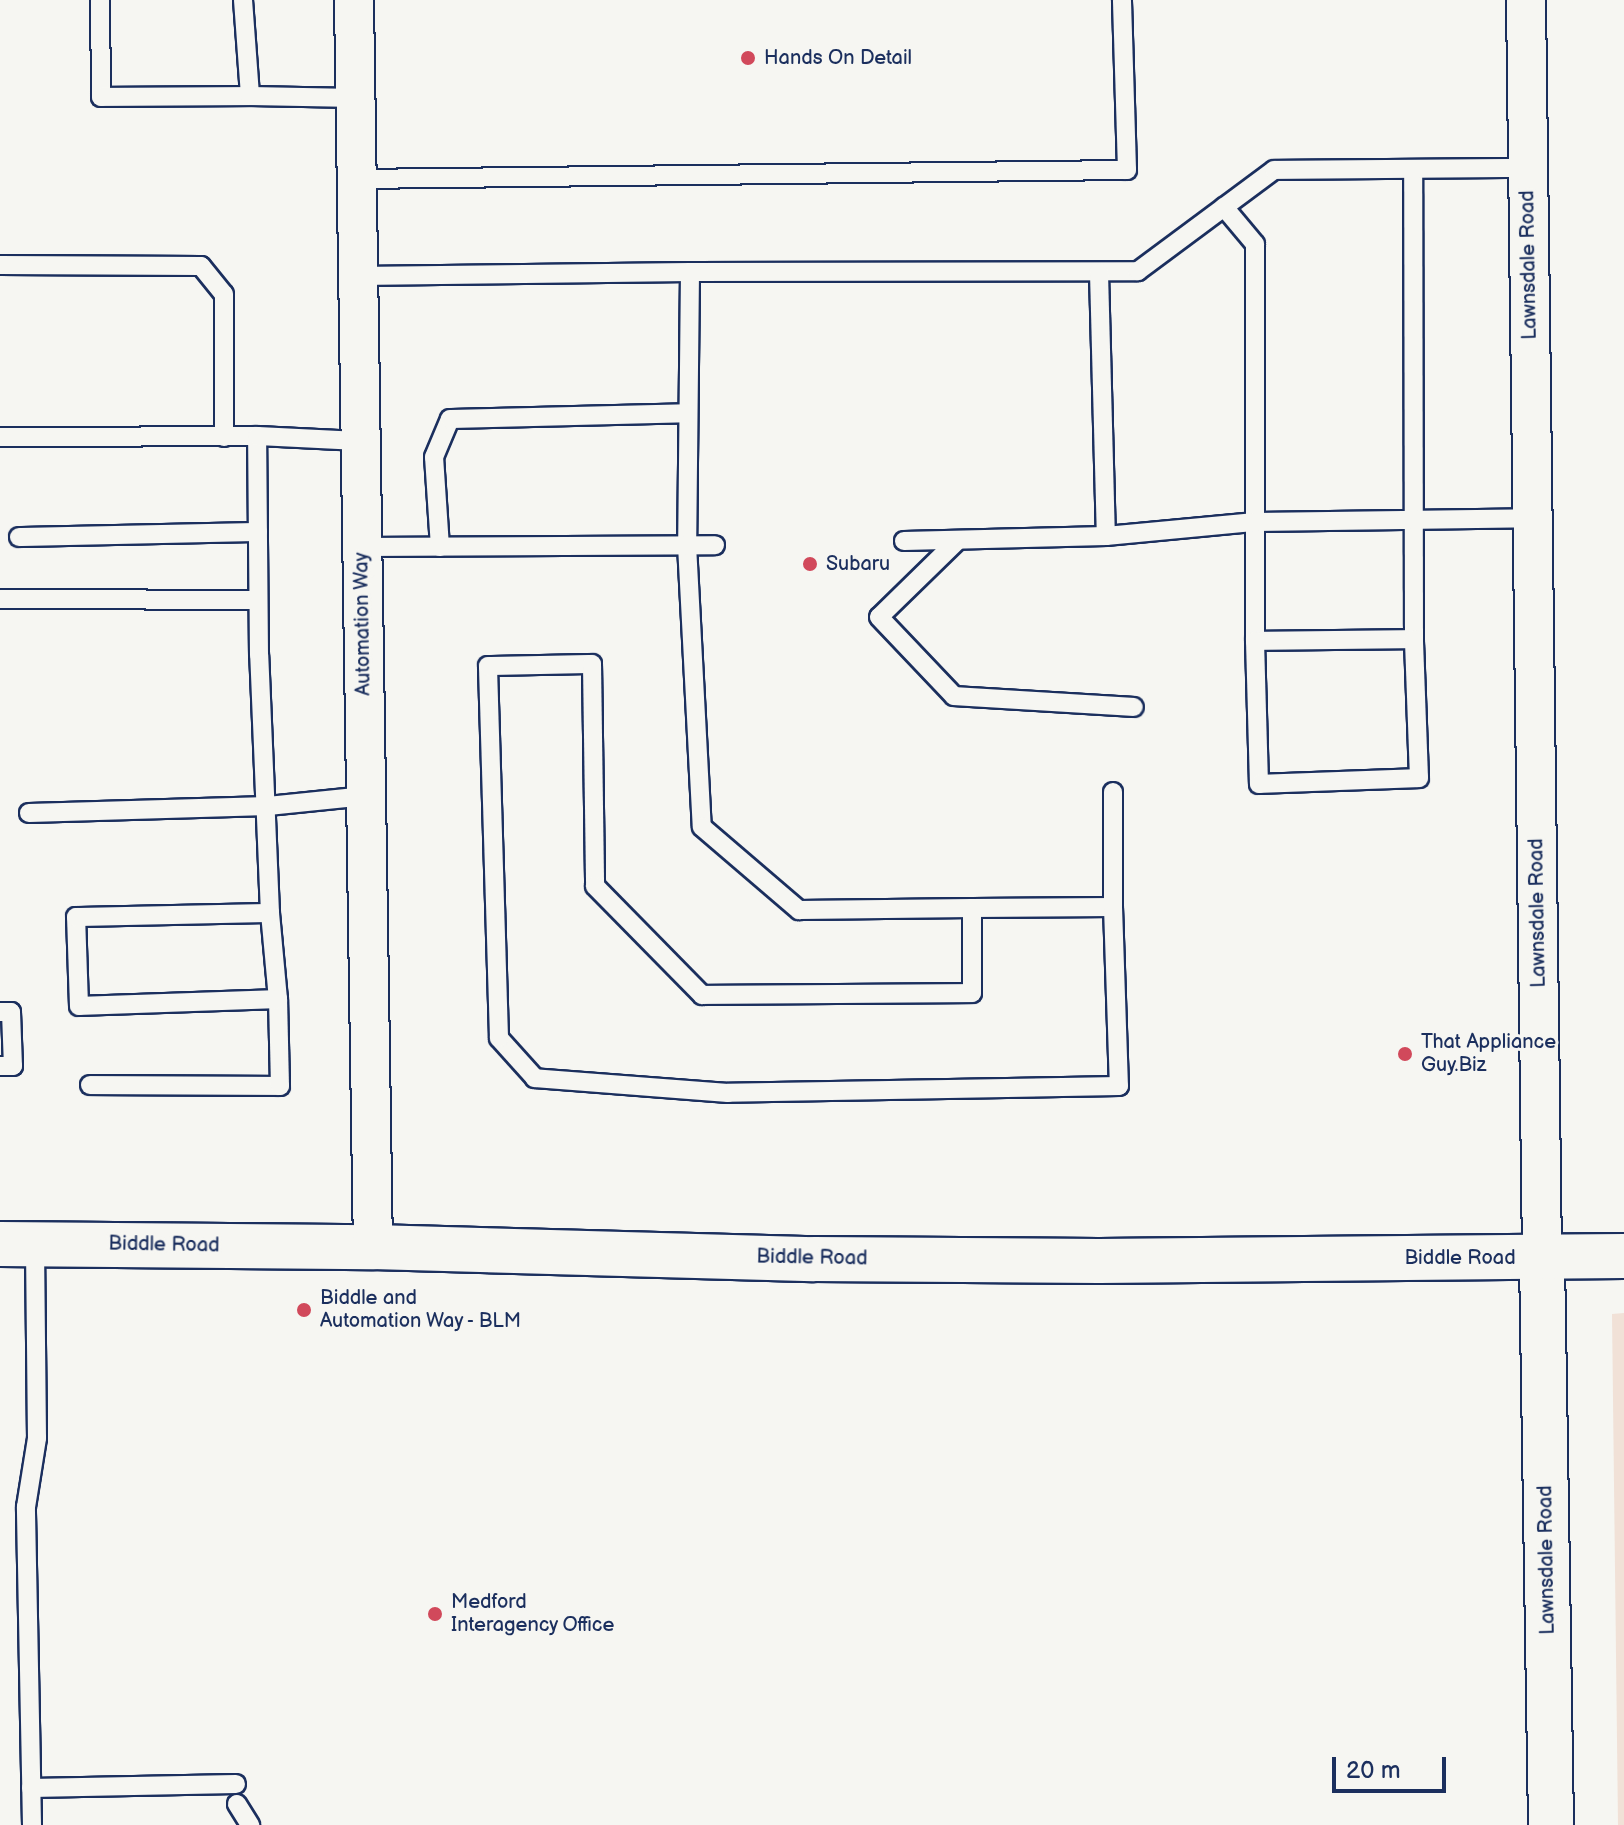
<!DOCTYPE html>
<style>
body{margin:0}
#map{position:relative;width:1624px;height:1825px;overflow:hidden;background:#f6f6f2;font-family:"Balsamiq Sans",sans-serif}
div>[style]{position:absolute}
[style*='--x']{left:calc(var(--x)*1px);top:calc(var(--y)*1px);width:calc(var(--w)*1px);rotate:calc(var(--a)*1deg)}
.built>*{inset:0;background:#f1e1d7}
.roads{filter:drop-shadow(2px 0 #1b2f5e) drop-shadow(-2px 0 #1b2f5e) drop-shadow(0 2px #1b2f5e) drop-shadow(0 -2px #1b2f5e)}
.service>*{height:18px;margin:-9px;padding:0 9px;transform-origin:9px;border-radius:9px;background:#f6f6f2}
.minor>*{height:38px;margin:-19px;padding:0 19px;transform-origin:19px;border-radius:19px;background:#f6f6f2}
.tertiary>*{height:44px;margin:-22px;padding:0 22px;transform-origin:22px;border-radius:22px;background:#f6f6f2}
.secondary>*{height:44px;margin:-22px;padding:0 22px;transform-origin:22px;border-radius:22px;background:#f6f6f2}
.dots>*{width:22px;height:22px;translate:-50% -50%;box-sizing:border-box;border:4px solid #f6f6f2;border-radius:50%}
span{translate:-50% -50%;white-space:nowrap;text-align:center;line-height:1.15;-webkit-text-stroke:6px #f6f6f2;paint-order:stroke}
.poi-label{font-size:20px;color:#1b2f5e}
.left{translate:0 -50%;text-align:left}
.street-label{font-size:20px;color:#1b2f5e}
.scale{position:absolute;left:1332px;top:1757px;width:114px;height:36px;box-sizing:border-box;border:4px solid #1b2f5e;border-top:0;padding-left:10px;font-size:24px;line-height:28px;white-space:nowrap;color:#1b2f5e;-webkit-text-stroke:6px #f6f6f2;paint-order:stroke}
</style>
<div id="map">
<div class="built">
<i style="clip-path:polygon(1624px 1313px,1624px 1825px,1618px 1825px,1612px 1314px)"></i>
</div>
<div class="roads">
<div class="service">
<i style="--x:100;--y:0;--w:97;--a:89.4"></i>
<i style="--x:101;--y:97;--w:149;--a:-0.4"></i>
<i style="--x:243;--y:0;--w:96;--a:85.8"></i>
<i style="--x:250;--y:96;--w:106;--a:1.1"></i>
<i style="--x:356;--y:179;--w:771;--a:-0.67"></i>
<i style="--x:1127;--y:170;--w:170;--a:-91.7"></i>
<i style="--x:1224;--y:207;--w:48;--a:50"></i>
<i style="--x:1255;--y:244;--w:397;--a:90"></i>
<i style="--x:1255;--y:641;--w:159;--a:-0.7"></i>
<i style="--x:1414;--y:639;--w:470;--a:-90.1"></i>
<i style="--x:0;--y:265;--w:201;--a:0.3"></i>
<i style="--x:201;--y:266;--w:36;--a:51"></i>
<i style="--x:224;--y:294;--w:143;--a:90"></i>
<i style="--x:690;--y:272;--w:448;--a:-0.1"></i>
<i style="--x:1138;--y:271;--w:169;--a:-36.6"></i>
<i style="--x:1274;--y:170;--w:254;--a:-0.5"></i>
<i style="--x:1099;--y:273;--w:263;--a:88.5"></i>
<i style="--x:1106;--y:536;--w:150;--a:-5.4"></i>
<i style="--x:1255;--y:522;--w:277;--a:-0.8"></i>
<i style="--x:358;--y:276;--w:332;--a:-0.7"></i>
<i style="--x:690;--y:272;--w:273;--a:90.6"></i>
<i style="--x:687;--y:545;--w:282;--a:87"></i>
<i style="--x:702;--y:827;--w:128;--a:40.6"></i>
<i style="--x:799;--y:910;--w:173;--a:-0.7"></i>
<i style="--x:972;--y:908;--w:141;--a:-0.4"></i>
<i style="--x:1113;--y:907;--w:179;--a:88.1"></i>
<i style="--x:1119;--y:1086;--w:391;--a:179"></i>
<i style="--x:728;--y:1093;--w:194;--a:-175.6"></i>
<i style="--x:535;--y:1078;--w:54;--a:-132"></i>
<i style="--x:499;--y:1038;--w:372;--a:-91.7"></i>
<i style="--x:488;--y:666;--w:104;--a:-1.1"></i>
<i style="--x:592;--y:664;--w:222;--a:89.2"></i>
<i style="--x:595;--y:886;--w:153;--a:45.5"></i>
<i style="--x:702;--y:995;--w:270;--a:-0.4"></i>
<i style="--x:972;--y:993;--w:85;--a:-90"></i>
<i style="--x:0;--y:437;--w:257;--a:-0.2"></i>
<i style="--x:19;--y:537;--w:239;--a:-1.2"></i>
<i style="--x:958;--y:540;--w:110;--a:135.7"></i>
<i style="--x:879;--y:617;--w:109;--a:46.5"></i>
<i style="--x:954;--y:696;--w:180;--a:3.5"></i>
<i style="--x:904;--y:541;--w:202;--a:-1.4"></i>
<i style="--x:362;--y:547;--w:353;--a:-0.3"></i>
<i style="--x:440;--y:547;--w:90;--a:-93.8"></i>
<i style="--x:434;--y:457;--w:41;--a:-67.2"></i>
<i style="--x:450;--y:419;--w:238;--a:-1.4"></i>
<i style="--x:0;--y:599;--w:258;--a:0.2"></i>
<i style="--x:1255;--y:641;--w:143;--a:88.4"></i>
<i style="--x:1259;--y:784;--w:160;--a:-2.1"></i>
<i style="--x:1419;--y:778;--w:139;--a:-92.1"></i>
<i style="--x:1113;--y:792;--w:115;--a:90"></i>
<i style="--x:29;--y:813;--w:239;--a:-1.7"></i>
<i style="--x:268;--y:806;--w:98;--a:-5.9"></i>
<i style="--x:270;--y:913;--w:86;--a:84.7"></i>
<i style="--x:0;--y:1012;--w:11;--a:0"></i>
<i style="--x:11;--y:1012;--w:54;--a:87.9"></i>
<i style="--x:13;--y:1066;--w:13;--a:180"></i>
<i style="--x:90;--y:1085;--w:190;--a:0.3"></i>
<i style="--x:280;--y:1086;--w:87;--a:-91.3"></i>
<i style="--x:278;--y:999;--w:199;--a:178"></i>
<i style="--x:79;--y:1006;--w:89;--a:-91.9"></i>
<i style="--x:76;--y:917;--w:194;--a:-1.2"></i>
<i style="--x:270;--y:913;--w:258;--a:-92.4"></i>
<i style="--x:259;--y:655;--w:219;--a:-90.5"></i>
<i style="--x:257;--y:436;--w:103;--a:2.8"></i>
<i style="--x:31;--y:1788;--w:205;--a:-1.1"></i>
<i style="--x:237;--y:1804;--w:25;--a:58"></i>
<i style="--x:32;--y:1825;--w:318;--a:-91.1"></i>
<i style="--x:26;--y:1507;--w:70;--a:-80.9"></i>
<i style="--x:37;--y:1438;--w:193;--a:-90.6"></i>
</div>
<div class="minor">
<i style="--x:354;--y:0;--w:1247;--a:89.13"></i>
<i style="--x:1526;--y:0;--w:1258;--a:89.27"></i>
</div>
<div class="tertiary">
<i style="--x:1542;--y:1258;--w:567;--a:89.09"></i>
</div>
<div class="secondary">
<i style="--x:0;--y:1244;--w:373;--a:0.5"></i>
<i style="--x:373;--y:1247;--w:441;--a:1.6"></i>
<i style="--x:814;--y:1259;--w:285;--a:0.4"></i>
<i style="--x:1099;--y:1261;--w:525;--a:-0.55"></i>
</div>
</div>
<div class="dots">
<i style="left:748px;top:58px;background:#d1495b"></i>
<i style="left:810px;top:564px;background:#d1495b"></i>
<i style="left:1405px;top:1054px;background:#d1495b"></i>
<i style="left:304px;top:1310px;background:#d1495b"></i>
<i style="left:435px;top:1614px;background:#d1495b"></i>
</div>
<div class="poi-label">
<span class="left" style="left:764px;top:58px">Hands On Detail</span>
<span class="left" style="left:826px;top:564px">Subaru</span>
<span class="left" style="left:1421px;top:1054px">That Appliance<br>Guy.Biz</span>
<span class="left" style="left:320px;top:1310px">Biddle and<br>Automation Way - BLM</span>
<span class="left" style="left:451px;top:1614px">Medford<br>Interagency Office</span>
</div>
<div class="street-label">
<span style="left:1529px;top:265px;rotate:-91deg">Lawnsdale Road</span>
<span style="left:363px;top:624px;rotate:-91deg">Automation Way</span>
<span style="left:1538px;top:913px;rotate:-91deg">Lawnsdale Road</span>
<span style="left:164px;top:1245px;rotate:1deg">Biddle Road</span>
<span style="left:812px;top:1258px;rotate:1deg">Biddle Road</span>
<span style="left:1460px;top:1258px">Biddle Road</span>
<span style="left:1547px;top:1560px;rotate:-91deg">Lawnsdale Road</span>
</div>
<div class="scale">20 m</div>
</div>
